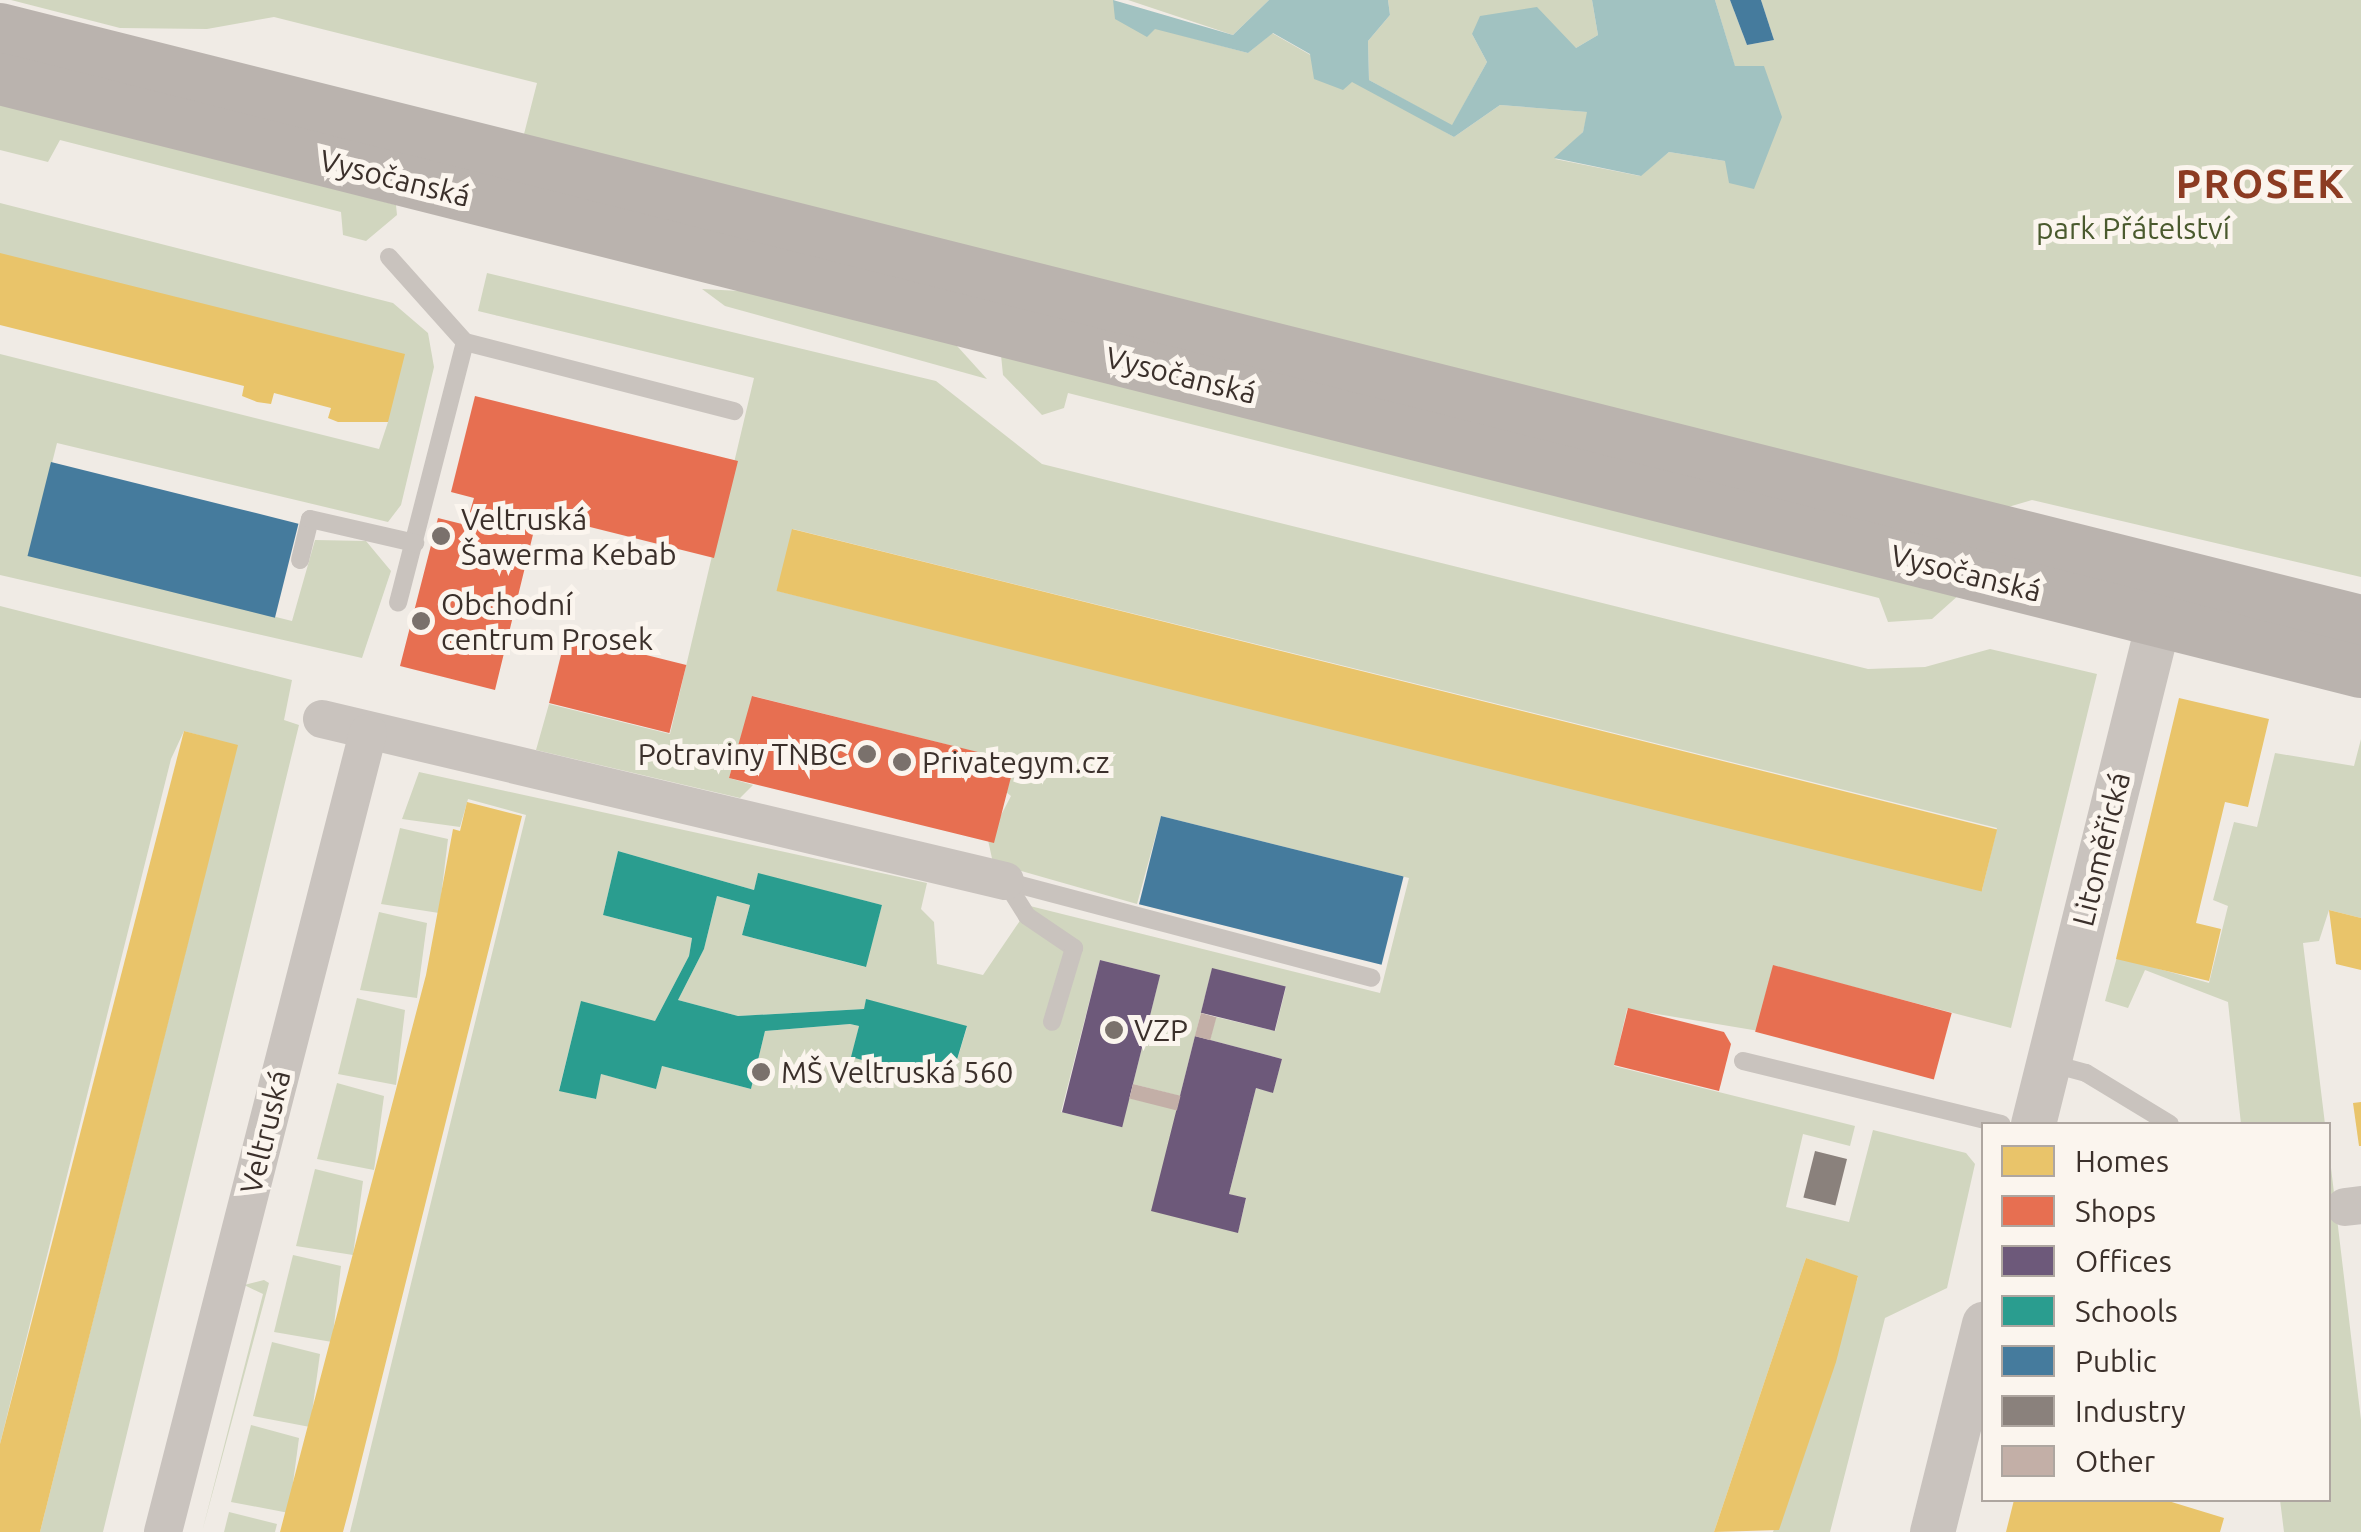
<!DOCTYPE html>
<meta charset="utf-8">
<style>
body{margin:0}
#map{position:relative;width:2361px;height:1532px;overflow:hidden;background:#f0ebe5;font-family:Ubuntu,sans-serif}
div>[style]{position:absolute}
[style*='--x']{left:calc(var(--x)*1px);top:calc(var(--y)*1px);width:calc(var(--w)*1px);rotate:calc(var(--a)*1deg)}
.green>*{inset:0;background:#d1d6bf}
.water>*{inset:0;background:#a1c2c1}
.homes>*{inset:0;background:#e9c46a;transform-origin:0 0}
.shops>*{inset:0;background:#e76f51;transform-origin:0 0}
.offices>*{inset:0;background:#6d597a;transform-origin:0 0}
.schools>*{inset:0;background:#2a9d8f}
.public>*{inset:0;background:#457b9d;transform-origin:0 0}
.industry>*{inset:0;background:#8a817c;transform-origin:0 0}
.building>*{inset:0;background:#c3afa7;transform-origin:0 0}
.service>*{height:18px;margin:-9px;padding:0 9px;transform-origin:9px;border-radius:9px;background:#c9c3be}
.minor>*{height:38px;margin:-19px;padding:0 19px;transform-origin:19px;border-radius:19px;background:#c9c3be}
.tertiary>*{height:45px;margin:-22.5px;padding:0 22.5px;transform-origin:22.5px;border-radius:22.5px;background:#c9c3be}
.secondary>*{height:52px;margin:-26px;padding:0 26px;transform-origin:26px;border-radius:26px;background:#bab3ae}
.dots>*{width:28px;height:28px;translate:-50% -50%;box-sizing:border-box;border:5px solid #fbf5ee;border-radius:50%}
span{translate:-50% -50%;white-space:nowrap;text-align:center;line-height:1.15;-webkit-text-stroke:10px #fbf5ee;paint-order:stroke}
.street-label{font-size:30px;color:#3b302b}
.park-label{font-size:30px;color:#4a5a2e}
.poi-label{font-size:30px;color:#3b302b}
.left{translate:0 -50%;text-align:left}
.right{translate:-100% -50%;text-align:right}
.district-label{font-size:40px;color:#8c3b22;font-weight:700;letter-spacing:2.5px}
.legend{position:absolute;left:1981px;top:1122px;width:350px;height:380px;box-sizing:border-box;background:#fbf5ee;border:2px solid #aea6a0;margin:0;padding:12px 18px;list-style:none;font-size:30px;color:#3b302b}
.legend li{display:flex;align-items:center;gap:20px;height:50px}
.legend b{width:50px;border:2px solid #aea6a0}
</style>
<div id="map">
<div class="green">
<i style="clip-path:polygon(11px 0,1113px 0,1155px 28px,1248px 53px,1272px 33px,1454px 137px,1500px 105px,1588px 112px,1583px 132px,1555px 159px,1640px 176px,1669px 152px,1725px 161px,1735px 67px,1715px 0,1730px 0,1747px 45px,1774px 40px,1761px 0,2361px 0,2361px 577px,2032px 500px,1998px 510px,523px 138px,537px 83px,274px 17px,207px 29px,120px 28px)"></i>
<i style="clip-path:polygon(1128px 0,1269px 0,1233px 35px)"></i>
<i style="clip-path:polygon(1388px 0,1592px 0,1598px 35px,1576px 48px,1472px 34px,1487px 62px,1452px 126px,1369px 80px,1368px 41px,1390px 15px)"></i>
<i style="clip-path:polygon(0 97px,396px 205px,397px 215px,366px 241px,343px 235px,341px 212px,60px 140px,48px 162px,0 150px)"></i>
<i style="clip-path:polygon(0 203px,393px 303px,428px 333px,434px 367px,401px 505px,388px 522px,57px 443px,29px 555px,292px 621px,315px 540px,366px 541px,391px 571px,362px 658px,0 575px,0 354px,379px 449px,388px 422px,0 260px)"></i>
<i style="clip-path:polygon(evenodd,487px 273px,936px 381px,1042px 464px,1868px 669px,1925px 667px,1990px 649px,2097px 674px,2011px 1028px,1773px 966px,1759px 1031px,1627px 1009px,1614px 1066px,1855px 1126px,1850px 1146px,1803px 1134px,1786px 1207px,1849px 1222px,1873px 1130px,1966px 1153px,1975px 1164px,1947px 1288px,1885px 1318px,1830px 1532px,1773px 1532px,1858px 1277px,1806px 1258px,1714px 1532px,350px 1532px,526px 815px,468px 799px,460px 827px,402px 819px,419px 772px,927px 883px,921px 909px,934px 922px,937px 964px,983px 975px,1030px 906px,1380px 993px,1409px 878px,1161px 816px,1137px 904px,993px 863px,988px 840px,1011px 796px,978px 770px,981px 753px,753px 696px,729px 778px,753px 785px,740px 798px,536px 750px,549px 704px,670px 734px,754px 378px,478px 311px,487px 273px,793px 529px,1997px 828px,1982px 890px,778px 591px,793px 529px,487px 273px,618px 851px,754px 890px,758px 874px,882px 905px,865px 967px,742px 935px,750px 905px,717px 896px,704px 949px,678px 1000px,738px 1016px,864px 1009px,866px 1000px,967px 1027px,950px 1083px,852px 1057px,859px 1026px,850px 1024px,765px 1031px,751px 1089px,662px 1066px,656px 1088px,601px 1074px,595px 1099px,559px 1090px,581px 1002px,655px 1021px,689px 956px,692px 938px,603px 915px,618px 851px,487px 273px,1100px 960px,1160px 975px,1133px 1084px,1180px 1096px,1212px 969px,1286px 987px,1275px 1031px,1216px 1017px,1210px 1040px,1282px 1059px,1273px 1092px,1256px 1088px,1229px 1194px,1246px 1199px,1238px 1232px,1177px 1109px,1129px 1098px,1121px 1127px,1061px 1112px,1100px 960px)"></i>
<i style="clip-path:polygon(702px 289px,776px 293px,948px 336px,987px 379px,725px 306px)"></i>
<i style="clip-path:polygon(1001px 355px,1960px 594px,1932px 619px,1888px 622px,1879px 598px,1068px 393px,1064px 408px,1042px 415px,1003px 375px)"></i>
<i style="clip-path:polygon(0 606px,292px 680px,284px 720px,299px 725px,103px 1532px,40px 1532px,237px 746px,184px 731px,171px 759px,0 1444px)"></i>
<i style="clip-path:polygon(2361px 739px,2361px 918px,2329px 910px,2319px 941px,2303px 943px,2325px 1124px,2241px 1124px,2228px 1002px,2145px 970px,2128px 1008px,2105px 1001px,2117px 957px,2209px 983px,2228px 906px,2213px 900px,2234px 822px,2257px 827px,2275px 753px,2354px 766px)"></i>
<i style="clip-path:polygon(400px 828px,448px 839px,439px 913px,381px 904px)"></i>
<i style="clip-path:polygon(379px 912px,427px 923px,417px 998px,360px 990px)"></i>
<i style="clip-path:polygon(357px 998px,405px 1010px,396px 1085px,338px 1074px)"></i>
<i style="clip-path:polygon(337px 1083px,384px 1096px,374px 1170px,317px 1159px)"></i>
<i style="clip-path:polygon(2329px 1151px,2361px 1420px,2361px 1532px,2284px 1532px,2280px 1500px,2328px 1500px)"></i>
<i style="clip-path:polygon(315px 1169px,363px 1181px,353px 1255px,296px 1246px)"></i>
<i style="clip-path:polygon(293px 1255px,341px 1266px,332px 1342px,274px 1332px)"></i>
<i style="clip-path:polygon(264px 1280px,269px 1283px,202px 1532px,263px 1294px,244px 1285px)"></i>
<i style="clip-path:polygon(272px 1342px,320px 1354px,310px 1427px,253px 1416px)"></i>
<i style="clip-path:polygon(251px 1425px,299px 1438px,289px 1513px,231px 1502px)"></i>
<i style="clip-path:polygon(229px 1512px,277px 1524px,275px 1532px,224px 1532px)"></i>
</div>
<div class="water">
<i style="clip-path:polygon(1113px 0,1233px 35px,1269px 0,1388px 0,1390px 15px,1368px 41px,1369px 80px,1452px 125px,1487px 62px,1472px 34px,1480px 16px,1537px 7px,1576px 48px,1598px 35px,1592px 0,1715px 0,1735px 66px,1764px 66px,1782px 117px,1754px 189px,1729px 183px,1725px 161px,1669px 152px,1641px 176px,1554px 158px,1583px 132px,1587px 112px,1500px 105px,1454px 137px,1352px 82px,1343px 90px,1314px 79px,1310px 54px,1273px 33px,1248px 53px,1155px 29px,1147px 37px,1115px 19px)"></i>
</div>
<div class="homes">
<i style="clip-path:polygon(0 253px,405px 354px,388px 422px,338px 422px,328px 418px,331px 408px,274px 393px,271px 404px,257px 402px,242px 396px,244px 386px,0 325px)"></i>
<i style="left:792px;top:529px;width:1242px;height:64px;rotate:14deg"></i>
<i style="clip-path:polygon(2179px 698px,2269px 719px,2248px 807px,2225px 802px,2196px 923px,2221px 929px,2209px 981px,2116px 959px)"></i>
<i style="clip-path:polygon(184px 731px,238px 745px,40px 1532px,0 1532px,0 1444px)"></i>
<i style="clip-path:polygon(467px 802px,522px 816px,351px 1502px,343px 1532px,280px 1532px,426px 975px,453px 829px,460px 831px)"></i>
<i style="clip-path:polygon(2329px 910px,2361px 918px,2361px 970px,2336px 964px)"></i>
<i style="clip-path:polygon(2361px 1102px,2361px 1146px,2359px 1146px,2353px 1103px)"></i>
<i style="clip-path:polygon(1806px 1258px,1858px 1276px,1836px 1362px,1779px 1530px,1714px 1532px)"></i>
<i style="clip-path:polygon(2014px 1500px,2165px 1500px,2224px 1518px,2220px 1532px,2006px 1532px)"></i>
</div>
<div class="shops">
<i style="clip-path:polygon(475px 396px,738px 461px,714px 558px,538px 514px,495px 690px,400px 666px,438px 518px,466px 525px,474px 498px,451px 492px)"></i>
<i style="left:566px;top:635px;width:124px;height:70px;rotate:14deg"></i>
<i style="clip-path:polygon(752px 696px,982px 753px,978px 770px,1011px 777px,994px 843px,729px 778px)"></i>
<i style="left:1773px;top:965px;width:185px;height:69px;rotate:15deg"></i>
<i style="clip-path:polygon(1628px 1008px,1724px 1032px,1731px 1044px,1719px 1091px,1614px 1065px)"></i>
</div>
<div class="offices">
<i style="left:1100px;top:960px;width:62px;height:157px;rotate:14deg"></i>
<i style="left:1212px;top:968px;width:76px;height:46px;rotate:14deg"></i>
<i style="clip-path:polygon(1195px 1036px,1282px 1059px,1273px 1093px,1256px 1088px,1229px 1194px,1246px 1198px,1238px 1233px,1151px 1211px)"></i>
</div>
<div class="schools">
<i style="clip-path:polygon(618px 851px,754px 890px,758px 873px,882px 905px,866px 967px,742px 935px,750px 905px,717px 896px,704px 949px,678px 1000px,738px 1016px,864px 1009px,866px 999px,967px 1026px,950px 1083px,851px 1057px,859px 1026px,850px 1024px,765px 1031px,751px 1089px,662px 1066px,656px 1089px,601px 1074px,596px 1099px,559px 1091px,581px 1001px,655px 1021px,689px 956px,692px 938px,603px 915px)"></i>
</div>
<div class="public">
<i style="clip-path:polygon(1730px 0,1761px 0,1774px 40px,1747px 45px)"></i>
<i style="left:51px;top:462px;width:255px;height:97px;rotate:14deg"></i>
<i style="left:1161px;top:816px;width:250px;height:91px;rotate:14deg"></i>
</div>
<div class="industry">
<i style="left:1815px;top:1151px;width:33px;height:48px;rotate:14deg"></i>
</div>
<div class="building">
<i style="left:1201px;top:1013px;width:16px;height:24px;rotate:15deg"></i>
<i style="left:1133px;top:1084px;width:49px;height:15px;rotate:14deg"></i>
</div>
<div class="service">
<i style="--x:389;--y:257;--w:114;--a:48.2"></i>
<i style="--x:465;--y:342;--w:269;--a:104.4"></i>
<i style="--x:465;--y:342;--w:278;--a:14.4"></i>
<i style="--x:300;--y:560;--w:42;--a:-76.3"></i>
<i style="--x:310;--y:519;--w:108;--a:12.9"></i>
<i style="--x:1005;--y:881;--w:379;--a:14.8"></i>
<i style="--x:1005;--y:881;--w:41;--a:57.8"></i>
<i style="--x:1027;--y:916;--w:57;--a:34.2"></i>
<i style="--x:1074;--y:948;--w:77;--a:106.6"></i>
<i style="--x:1743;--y:1061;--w:266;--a:13.7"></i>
<i style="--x:2049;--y:1063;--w:38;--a:15"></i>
<i style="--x:2086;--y:1073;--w:98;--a:31.3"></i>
</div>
<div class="minor">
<i style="--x:322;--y:719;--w:702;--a:13.34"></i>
<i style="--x:2345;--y:1207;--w:16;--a:-7"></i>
<i style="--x:163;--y:1532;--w:825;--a:-75.61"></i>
</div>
<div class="tertiary">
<i style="--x:2033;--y:1124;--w:554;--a:-76.01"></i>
<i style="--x:1932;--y:1532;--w:215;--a:-76"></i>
</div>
<div class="secondary">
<i style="--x:0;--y:29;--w:2434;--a:14.08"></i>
<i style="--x:0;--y:79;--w:2434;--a:14.1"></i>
</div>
<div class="dots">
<i style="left:441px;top:536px;background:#7a716c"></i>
<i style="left:421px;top:621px;background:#7a716c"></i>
<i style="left:867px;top:754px;background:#7a716c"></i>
<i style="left:902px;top:762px;background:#7a716c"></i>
<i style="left:1114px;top:1030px;background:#7a716c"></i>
<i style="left:761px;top:1072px;background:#7a716c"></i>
</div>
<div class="street-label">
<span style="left:395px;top:178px;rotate:14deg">Vysočanská</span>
<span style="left:1181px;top:375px;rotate:14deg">Vysočanská</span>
<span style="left:1966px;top:573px;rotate:14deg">Vysočanská</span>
<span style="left:2101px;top:849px;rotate:-76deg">Litoměřická</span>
<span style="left:265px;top:1132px;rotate:-76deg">Veltruská</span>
</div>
<div class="park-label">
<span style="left:2133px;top:228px">park Přátelství</span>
</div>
<div class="poi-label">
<span class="left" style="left:461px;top:536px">Veltruská<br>Šawerma Kebab</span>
<span class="left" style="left:441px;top:621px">Obchodní<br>centrum Prosek</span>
<span class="right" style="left:847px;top:754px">Potraviny TNBC</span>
<span class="left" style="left:922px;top:762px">Privategym.cz</span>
<span class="left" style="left:1134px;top:1030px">VZP</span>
<span class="left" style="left:781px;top:1072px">MŠ Veltruská 560</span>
</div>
<div class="district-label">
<span style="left:2261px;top:184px">PROSEK</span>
</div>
<ul class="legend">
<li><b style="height:28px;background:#e9c46a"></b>Homes</li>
<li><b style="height:28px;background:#e76f51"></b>Shops</li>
<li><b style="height:28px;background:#6d597a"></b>Offices</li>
<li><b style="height:28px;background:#2a9d8f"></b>Schools</li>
<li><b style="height:28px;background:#457b9d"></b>Public</li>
<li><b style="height:28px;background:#8a817c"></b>Industry</li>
<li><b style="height:28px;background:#c3afa7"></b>Other</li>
</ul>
</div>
